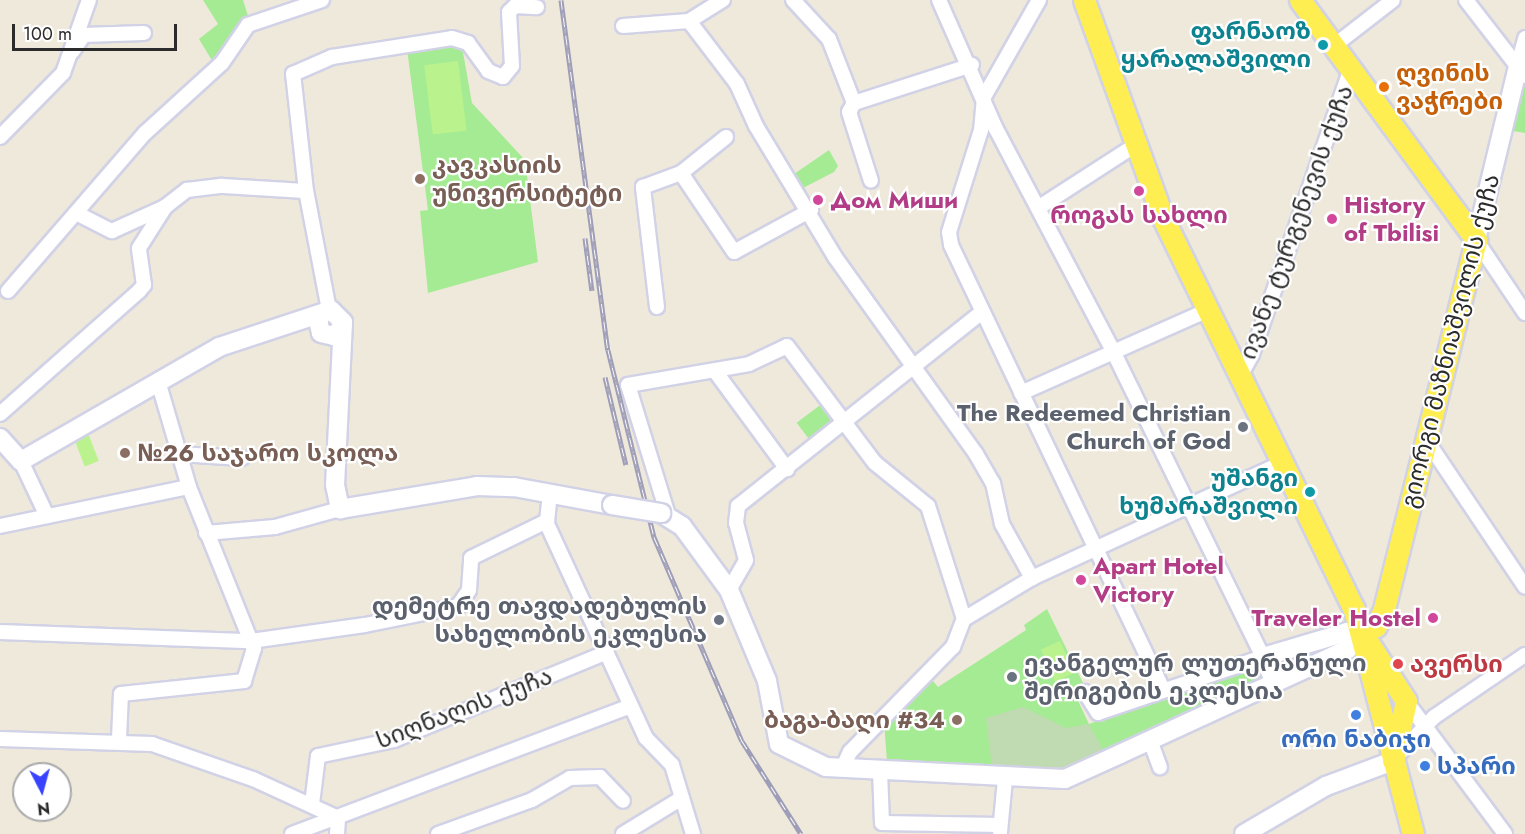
<!DOCTYPE html>
<meta charset="utf-8">
<style>
body{margin:0}
#map{position:relative;width:1525px;height:834px;overflow:hidden;background:#efe9dc;font-family:Jost,"Noto Sans Georgian",sans-serif}
div>[style]{position:absolute}
[style*='--x']{left:calc(var(--x)*1px);top:calc(var(--y)*1px);width:calc(var(--w)*1px);rotate:calc(var(--a)*1deg)}
.green>*{inset:0;background:#a5eb93;transform-origin:0 0}
.cemetery>*{inset:0;background:#c0dab1}
.pitch>*{inset:0;background:#baf38e;transform-origin:0 0}
.roads{filter:drop-shadow(2px 0 #d1d2e6) drop-shadow(-2px 0 #d1d2e6) drop-shadow(0 2px #d1d2e6) drop-shadow(0 -2px #d1d2e6)}
.street>*{height:14px;margin:-7px;padding:0 7px;transform-origin:7px;border-radius:7px;background:#fff}
.secondary>*{height:18px;margin:-9px;padding:0 9px;transform-origin:9px;border-radius:9px;background:#fff}
.primary>*{height:21px;margin:-10.5px;padding:0 10.5px;transform-origin:10.5px;border-radius:10.5px;background:#ffee51}
.rail>*{height:5px;margin-top:-2.5px;transform-origin:0;background:repeating-linear-gradient(90deg,#fff 0 9px,#9e9eb8 0 18px);box-sizing:border-box;border-block:2px solid #9e9eb8}
.bridges{filter:drop-shadow(2px 0 #d1d2e6) drop-shadow(-2px 0 #d1d2e6) drop-shadow(0 2px #d1d2e6) drop-shadow(0 -2px #d1d2e6)}
.secondary-bridge>*{height:18px;margin:-9px;padding:0 9px;transform-origin:9px;border-radius:9px;background:#fff}
.dots>*{width:16px;height:16px;translate:-50% -50%;box-sizing:border-box;border:3px solid #fff;border-radius:50%}
span{translate:-50% -50%;white-space:nowrap;text-align:center;line-height:1.15;-webkit-text-stroke:4.5px #fff;paint-order:stroke}
.culture-label{font-size:24px;color:#0d838f;font-weight:700}
.right{translate:-100% -50%;text-align:right}
.food-label{font-size:24px;color:#c56008;font-weight:700}
.left{translate:0 -50%;text-align:left}
.education-label{font-size:24px;color:#785e54;font-weight:700}
.hotel-label{font-size:24px;color:#b23c85;font-weight:700}
.street-label{font-size:24px;color:#2b2b2b}
.worship-label{font-size:24px;color:#5b616d;font-weight:700}
.health-label{font-size:24px;color:#be3a42;font-weight:700}
.shop-label{font-size:24px;color:#366cbe;font-weight:700}
.north{position:absolute;left:12px;top:762px;width:60px;height:60px;box-sizing:border-box;background:#fff;border:2px solid #aaa;border-radius:50%;rotate:174deg;font-size:16px;font-weight:700;line-height:24px;text-align:center;color:#2b2b2b}
.north::after{content:'';display:block;margin:auto;width:21px;height:27px;background:#3943ff;clip-path:polygon(50% 0,100% 100%,50% 72%,0 100%)}
.scale{position:absolute;left:12px;top:24px;width:165px;height:27px;box-sizing:border-box;border:3px solid #2b2b2b;border-top:0;padding-left:8px;font-size:18px;line-height:21px;white-space:nowrap;color:#2b2b2b;-webkit-text-stroke:4px #fff;paint-order:stroke}
</style>
<div id="map">
<div class="green">
<i style="clip-path:polygon(203px 0,243px 0,249px 19px,214px 64px,199px 39px,218px 24px)"></i>
<i style="clip-path:polygon(461px 41px,472px 103px,525px 160px,538px 262px,428px 293px,420px 211px,428px 210px,407px 49px)"></i>
<i style="clip-path:polygon(1522px 81px,1525px 83px,1525px 133px,1507px 130px)"></i>
<i style="clip-path:polygon(829px 150px,838px 166px,834px 172px,803px 188px,794px 174px)"></i>
<i style="left:823px;top:403px;width:25px;height:33px;rotate:53deg"></i>
<i style="clip-path:polygon(1047px 609px,1084px 685px,1073px 690px,1089px 724px,1260px 666px,1267px 682px,1049px 773px,887px 762px,884px 722px,928px 675px,938px 687px,1026px 630px,1024px 625px)"></i>
</div>
<div class="cemetery">
<i style="clip-path:polygon(1023px 707px,1066px 728px,1089px 724px,1103px 750px,1049px 773px,992px 768px,986px 718px)"></i>
</div>
<div class="pitch">
<i style="left:458px;top:61px;width:70px;height:34px;rotate:83deg"></i>
<i style="left:88px;top:433px;width:30px;height:15px;rotate:69deg"></i>
<i style="left:1060px;top:641px;width:35px;height:21px;rotate:66deg"></i>
</div>
<div class="roads">
<div class="street">
<i style="--x:793;--y:0;--w:53;--a:47.3"></i>
<i style="--x:829;--y:39;--w:69;--a:68.7"></i>
<i style="--x:939;--y:0;--w:139;--a:66.2"></i>
<i style="--x:995;--y:127;--w:253;--a:62.2"></i>
<i style="--x:1113;--y:351;--w:341;--a:63.9"></i>
<i style="--x:1263;--y:657;--w:174;--a:161.3"></i>
<i style="--x:1098;--y:713;--w:25;--a:-122"></i>
<i style="--x:1039;--y:0;--w:112;--a:119.6"></i>
<i style="--x:984;--y:97;--w:33;--a:95"></i>
<i style="--x:981;--y:130;--w:107;--a:107.4"></i>
<i style="--x:949;--y:232;--w:13;--a:81"></i>
<i style="--x:951;--y:245;--w:493;--a:64.5"></i>
<i style="--x:1466;--y:0;--w:96;--a:52.2"></i>
<i style="--x:689;--y:21;--w:79;--a:52.7"></i>
<i style="--x:737;--y:84;--w:46;--a:65.7"></i>
<i style="--x:756;--y:126;--w:153;--a:58.9"></i>
<i style="--x:835;--y:257;--w:242;--a:54.4"></i>
<i style="--x:976;--y:454;--w:34;--a:60"></i>
<i style="--x:993;--y:483;--w:42;--a:77.6"></i>
<i style="--x:1002;--y:524;--w:62;--a:60.9"></i>
<i style="--x:623;--y:26;--w:66;--a:-4.3"></i>
<i style="--x:689;--y:21;--w:40;--a:-32"></i>
<i style="--x:1335;--y:45;--w:73;--a:-37.8"></i>
<i style="--x:72;--y:52;--w:21;--a:-55"></i>
<i style="--x:84;--y:35;--w:60;--a:-1.9"></i>
<i style="--x:1518;--y:65;--w:28;--a:-75"></i>
<i style="--x:854;--y:103;--w:124;--a:-17.9"></i>
<i style="--x:854;--y:103;--w:10;--a:119"></i>
<i style="--x:849;--y:112;--w:72;--a:72.3"></i>
<i style="--x:0;--y:137;--w:90;--a:-45.5"></i>
<i style="--x:63;--y:73;--w:77;--a:-70.4"></i>
<i style="--x:726;--y:137;--w:58;--a:141.3"></i>
<i style="--x:681;--y:173;--w:95;--a:56.1"></i>
<i style="--x:734;--y:252;--w:88;--a:-28.6"></i>
<i style="--x:1038;--y:208;--w:114;--a:-32.9"></i>
<i style="--x:78;--y:214;--w:38;--a:27"></i>
<i style="--x:112;--y:231;--w:56;--a:-24.3"></i>
<i style="--x:1476;--y:240;--w:88;--a:56.1"></i>
<i style="--x:8;--y:291;--w:209;--a:-49.1"></i>
<i style="--x:145;--y:133;--w:104;--a:-42.3"></i>
<i style="--x:222;--y:63;--w:46;--a:-55.6"></i>
<i style="--x:248;--y:25;--w:78;--a:-18.7"></i>
<i style="--x:657;--y:307;--w:121;--a:-96.7"></i>
<i style="--x:643;--y:187;--w:40;--a:-20.2"></i>
<i style="--x:329;--y:310;--w:121;--a:-100.9"></i>
<i style="--x:306;--y:191;--w:118;--a:-96.3"></i>
<i style="--x:293;--y:74;--w:43;--a:-23.6"></i>
<i style="--x:332;--y:57;--w:121;--a:-9"></i>
<i style="--x:452;--y:38;--w:17;--a:17"></i>
<i style="--x:468;--y:43;--w:34;--a:54"></i>
<i style="--x:488;--y:71;--w:16;--a:22"></i>
<i style="--x:503;--y:77;--w:14;--a:-51"></i>
<i style="--x:512;--y:66;--w:54;--a:-93.2"></i>
<i style="--x:509;--y:12;--w:8;--a:-45"></i>
<i style="--x:515;--y:6;--w:22;--a:3"></i>
<i style="--x:715;--y:371;--w:122;--a:53.7"></i>
<i style="--x:1240;--y:376;--w:25;--a:-61"></i>
<i style="--x:1252;--y:354;--w:303;--a:-70.9"></i>
<i style="--x:1021;--y:393;--w:205;--a:-23.9"></i>
<i style="--x:0;--y:414;--w:186;--a:-41.5"></i>
<i style="--x:139;--y:291;--w:8;--a:-50"></i>
<i style="--x:144;--y:285;--w:37;--a:-98"></i>
<i style="--x:139;--y:248;--w:49;--a:-57.6"></i>
<i style="--x:165;--y:207;--w:28;--a:-38"></i>
<i style="--x:187;--y:190;--w:35;--a:-7"></i>
<i style="--x:222;--y:186;--w:84;--a:3.4"></i>
<i style="--x:1425;--y:438;--w:179;--a:56.1"></i>
<i style="--x:179;--y:454;--w:63;--a:3.6"></i>
<i style="--x:21;--y:461;--w:61;--a:64.7"></i>
<i style="--x:550;--y:493;--w:31;--a:96"></i>
<i style="--x:547;--y:524;--w:236;--a:65.2"></i>
<i style="--x:646;--y:738;--w:37;--a:46"></i>
<i style="--x:672;--y:765;--w:72;--a:73.1"></i>
<i style="--x:668;--y:515;--w:136;--a:-107.1"></i>
<i style="--x:628;--y:385;--w:123;--a:-9.8"></i>
<i style="--x:749;--y:364;--w:42;--a:-25.3"></i>
<i style="--x:787;--y:346;--w:146;--a:53.1"></i>
<i style="--x:875;--y:463;--w:68;--a:39.1"></i>
<i style="--x:928;--y:506;--w:119;--a:72.3"></i>
<i style="--x:0;--y:526;--w:193;--a:-11.7"></i>
<i style="--x:206;--y:533;--w:69;--a:-5"></i>
<i style="--x:275;--y:527;--w:67;--a:-15.5"></i>
<i style="--x:729;--y:590;--w:34;--a:-60"></i>
<i style="--x:746;--y:560;--w:38;--a:-105"></i>
<i style="--x:736;--y:523;--w:17;--a:-83"></i>
<i style="--x:738;--y:506;--w:312;--a:-38.5"></i>
<i style="--x:964;--y:619;--w:79;--a:-31.1"></i>
<i style="--x:1032;--y:578;--w:275;--a:-24.7"></i>
<i style="--x:0;--y:632;--w:251;--a:2.1"></i>
<i style="--x:251;--y:641;--w:115;--a:-8"></i>
<i style="--x:365;--y:625;--w:95;--a:-11.5"></i>
<i style="--x:458;--y:606;--w:19;--a:-55"></i>
<i style="--x:469;--y:590;--w:32;--a:-86"></i>
<i style="--x:471;--y:558;--w:85;--a:-26"></i>
<i style="--x:1406;--y:701;--w:166;--a:53.3"></i>
<i style="--x:0;--y:739;--w:152;--a:1.9"></i>
<i style="--x:152;--y:744;--w:107;--a:19.1"></i>
<i style="--x:253;--y:779;--w:94;--a:24.6"></i>
<i style="--x:119;--y:739;--w:45;--a:-87.5"></i>
<i style="--x:121;--y:694;--w:124;--a:-6"></i>
<i style="--x:244;--y:681;--w:34;--a:-73"></i>
<i style="--x:254;--y:649;--w:175;--a:-111.9"></i>
<i style="--x:189;--y:487;--w:110;--a:-106.3"></i>
<i style="--x:1150;--y:740;--w:29;--a:70"></i>
<i style="--x:1394;--y:759;--w:58;--a:-46.4"></i>
<i style="--x:1434;--y:717;--w:110;--a:-34.3"></i>
<i style="--x:842;--y:769;--w:19;--a:-65"></i>
<i style="--x:850;--y:752;--w:147;--a:-45.6"></i>
<i style="--x:953;--y:647;--w:30;--a:-69"></i>
<i style="--x:880;--y:771;--w:52;--a:87.8"></i>
<i style="--x:882;--y:823;--w:118;--a:1"></i>
<i style="--x:312;--y:804;--w:48;--a:-82.9"></i>
<i style="--x:318;--y:756;--w:78;--a:-11.9"></i>
<i style="--x:394;--y:740;--w:230;--a:-22.4"></i>
<i style="--x:1000;--y:832;--w:53;--a:-84.6"></i>
<i style="--x:292;--y:834;--w:361;--a:-20.7"></i>
<i style="--x:337;--y:834;--w:16;--a:-86"></i>
<i style="--x:438;--y:834;--w:100;--a:-19.9"></i>
<i style="--x:532;--y:800;--w:44;--a:-30.1"></i>
<i style="--x:570;--y:778;--w:30;--a:-2"></i>
<i style="--x:600;--y:777;--w:33;--a:46"></i>
<i style="--x:623;--y:834;--w:69;--a:-31.4"></i>
</div>
<div class="secondary">
<i style="--x:1476;--y:240;--w:179;--a:-76.4"></i>
<i style="--x:1518;--y:66;--w:11;--a:-52"></i>
<i style="--x:323;--y:313;--w:9;--a:126"></i>
<i style="--x:318;--y:320;--w:13;--a:77"></i>
<i style="--x:321;--y:333;--w:13;--a:13"></i>
<i style="--x:334;--y:336;--w:13;--a:-48"></i>
<i style="--x:0;--y:438;--w:31;--a:48"></i>
<i style="--x:21;--y:461;--w:228;--a:-29.9"></i>
<i style="--x:219;--y:347;--w:118;--a:-18.3"></i>
<i style="--x:331;--y:310;--w:17;--a:45"></i>
<i style="--x:343;--y:322;--w:163;--a:92.8"></i>
<i style="--x:335;--y:485;--w:25;--a:78"></i>
<i style="--x:340;--y:509;--w:139;--a:-9.5"></i>
<i style="--x:477;--y:486;--w:37;--a:2"></i>
<i style="--x:514;--y:487;--w:100;--a:10.4"></i>
<i style="--x:661;--y:513;--w:25;--a:32"></i>
<i style="--x:682;--y:526;--w:79;--a:53.7"></i>
<i style="--x:729;--y:590;--w:99;--a:67.3"></i>
<i style="--x:767;--y:681;--w:64;--a:79.2"></i>
<i style="--x:779;--y:744;--w:52;--a:26.1"></i>
<i style="--x:826;--y:767;--w:239;--a:2.9"></i>
<i style="--x:1065;--y:779;--w:60;--a:-24.4"></i>
<i style="--x:1120;--y:754;--w:251;--a:-24.7"></i>
<i style="--x:1348;--y:649;--w:21;--a:-51"></i>
<i style="--x:1361;--y:633;--w:14;--a:-176"></i>
<i style="--x:1347;--y:632;--w:88;--a:163.4"></i>
<i style="--x:1263;--y:657;--w:28;--a:64"></i>
<i style="--x:1244;--y:834;--w:95;--a:-30.3"></i>
<i style="--x:1326;--y:786;--w:72;--a:-20.5"></i>
</div>
<div class="primary">
<i style="--x:1084;--y:0;--w:232;--a:70.1"></i>
<i style="--x:1163;--y:218;--w:435;--a:64"></i>
<i style="--x:1354;--y:609;--w:233;--a:75.3"></i>
<i style="--x:1300;--y:0;--w:298;--a:53.7"></i>
<i style="--x:1476;--y:240;--w:383;--a:104"></i>
<i style="--x:1383;--y:612;--w:16;--a:117"></i>
<i style="--x:1376;--y:626;--w:17;--a:155"></i>
<i style="--x:1364;--y:636;--w:77;--a:57.1"></i>
<i style="--x:1406;--y:701;--w:61;--a:102.2"></i>
</div>
</div>
<div class="rail">
<i style="--x:561;--y:0;--w:353;--a:82.4"></i>
<i style="--x:608;--y:350;--w:193;--a:76.2"></i>
<i style="--x:654;--y:537;--w:222;--a:66.7"></i>
<i style="--x:742;--y:741;--w:110;--a:57.6"></i>
<i style="--x:585;--y:238;--w:53;--a:82.5"></i>
<i style="--x:605;--y:377;--w:90;--a:76.6"></i>
</div>
<div class="bridges">
<div class="secondary-bridge">
<i style="--x:612;--y:505;--w:50;--a:9.3"></i>
</div>
</div>
<div class="dots">
<i style="left:1323px;top:45px;background:#0f9aa8"></i>
<i style="left:1384px;top:87px;background:#e8710a"></i>
<i style="left:420px;top:179px;background:#8d6e63"></i>
<i style="left:1139px;top:191px;background:#d1479c"></i>
<i style="left:818px;top:200px;background:#d1479c"></i>
<i style="left:1332px;top:219px;background:#d1479c"></i>
<i style="left:1243px;top:427px;background:#6b7280"></i>
<i style="left:125px;top:453px;background:#8d6e63"></i>
<i style="left:1310px;top:492px;background:#0f9aa8"></i>
<i style="left:1081px;top:580px;background:#d1479c"></i>
<i style="left:1433px;top:618px;background:#d1479c"></i>
<i style="left:719px;top:620px;background:#6b7280"></i>
<i style="left:1398px;top:664px;background:#e0444e"></i>
<i style="left:1012px;top:677px;background:#6b7280"></i>
<i style="left:1356px;top:715px;background:#3f7fe0"></i>
<i style="left:957px;top:720px;background:#8d6e63"></i>
<i style="left:1425px;top:766px;background:#3f7fe0"></i>
</div>
<div class="culture-label">
<span class="right" style="left:1311px;top:45px">ფარნაოზ<br>ყარალაშვილი</span>
<span class="right" style="left:1298px;top:492px">უშანგი<br>ხუმარაშვილი</span>
</div>
<div class="food-label">
<span class="left" style="left:1396px;top:87px">ღვინის<br>ვაჭრები</span>
</div>
<div class="education-label">
<span class="left" style="left:432px;top:179px">კავკასიის<br>უნივერსიტეტი</span>
<span class="left" style="left:137px;top:453px">№26 საჯარო სკოლა</span>
<span class="right" style="left:945px;top:720px">ბაგა-ბაღი #34</span>
</div>
<div class="hotel-label">
<span class="left" style="left:830px;top:200px">Дом Миши</span>
<span class="left" style="left:1344px;top:219px">History<br>of Tbilisi</span>
<span style="left:1139px;top:215px">როგას სახლი</span>
<span class="left" style="left:1093px;top:580px">Apart Hotel<br>Victory</span>
<span class="right" style="left:1421px;top:618px">Traveler Hostel</span>
</div>
<div class="street-label">
<span style="left:1296px;top:222px;rotate:-70deg">ივანე ტურგენევის ქუჩა</span>
<span style="left:1450px;top:341px;rotate:-76deg">გიორგი მაზნიაშვილის ქუჩა</span>
<span style="left:464px;top:708px;rotate:-21deg">სიღნაღის ქუჩა</span>
</div>
<div class="worship-label">
<span class="right" style="left:1231px;top:427px">The Redeemed Christian<br>Church of God</span>
<span class="right" style="left:707px;top:620px">დემეტრე თავდადებულის<br>სახელობის ეკლესია</span>
<span class="left" style="left:1024px;top:677px">ევანგელურ ლუთერანული<br>შერიგების ეკლესია</span>
</div>
<div class="health-label">
<span class="left" style="left:1410px;top:664px">ავერსი</span>
</div>
<div class="shop-label">
<span style="left:1356px;top:739px">ორი ნაბიჯი</span>
<span class="left" style="left:1437px;top:766px">სპარი</span>
</div>
<div class="north">N</div>
<div class="scale">100 m</div>
</div>
